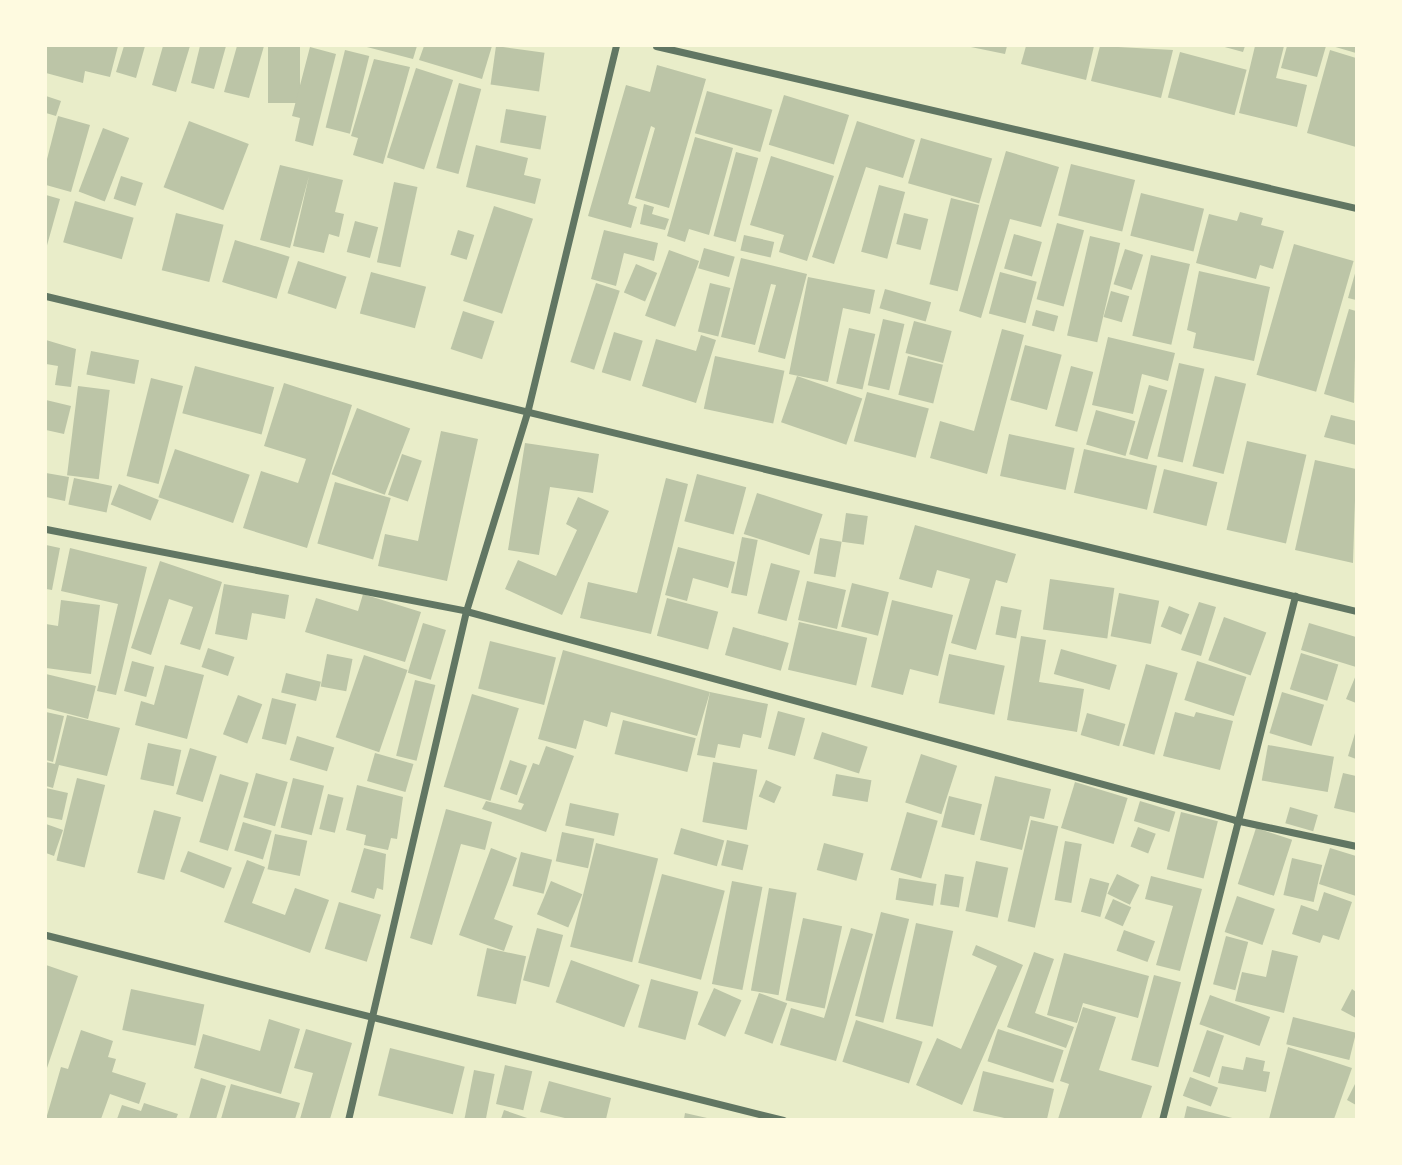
<!DOCTYPE html>
<style>
body{margin:0}
#map{position:relative;width:1402px;height:1165px;overflow:hidden;background:#e9edc9;font-family:"Exo 2",sans-serif}
div>[style]{position:absolute}
[style*='--x']{left:calc(var(--x)*1px);top:calc(var(--y)*1px);width:calc(var(--w)*1px);rotate:calc(var(--a)*1deg)}
.building>*{inset:0;background:#bcc5a7;transform-origin:0 0}
.minor>*{height:7px;margin:-3.5px;padding:0 3.5px;transform-origin:3.5px;border-radius:3.5px;background:#617663}
span{translate:-50% -50%;white-space:nowrap;text-align:center;line-height:1.15;-webkit-text-stroke:7px #fefae0;paint-order:stroke}
.frame{position:absolute;inset:0;border:47px solid #fefae0;pointer-events:none}
</style>
<div id="map">
<div class="building">
<i style="clip-path:polygon(46px 46px,118px 46px,110px 77px,85px 71px,83px 83px,46px 73px)"></i>
<i style="clip-path:polygon(124px 46px,145px 46px,136px 78px,116px 72px)"></i>
<i style="clip-path:polygon(163px 46px,190px 46px,176px 92px,152px 85px)"></i>
<i style="clip-path:polygon(200px 46px,226px 46px,214px 89px,191px 83px)"></i>
<i style="clip-path:polygon(237px 46px,264px 46px,249px 98px,224px 92px)"></i>
<i style="left:268px;top:46px;width:32px;height:57px"></i>
<i style="clip-path:polygon(363px 46px,417px 46px,413px 59px)"></i>
<i style="clip-path:polygon(424px 46px,492px 46px,482px 79px,419px 60px)"></i>
<i style="left:496px;top:46px;width:49px;height:39px;rotate:8deg"></i>
<i style="clip-path:polygon(966px 46px,1007px 46px,1005px 54px)"></i>
<i style="clip-path:polygon(1026px 46px,1094px 46px,1086px 80px,1021px 64px)"></i>
<i style="clip-path:polygon(1100px 46px,1173px 50px,1161px 98px,1091px 81px)"></i>
<i style="clip-path:polygon(1221px 46px,1245px 46px,1243px 52px)"></i>
<i style="clip-path:polygon(1255px 46px,1284px 46px,1276px 78px,1307px 85px,1297px 127px,1239px 113px)"></i>
<i style="clip-path:polygon(1287px 46px,1326px 46px,1317px 77px,1281px 68px)"></i>
<i style="clip-path:polygon(1332px 46px,1356px 46px,1356px 53px)"></i>
<i style="clip-path:polygon(310px 47px,336px 54px,313px 146px,295px 141px,300px 118px,292px 116px)"></i>
<i style="left:345px;top:50px;width:25px;height:80px;rotate:14deg"></i>
<i style="clip-path:polygon(1330px 50px,1356px 58px,1356px 147px,1307px 133px)"></i>
<i style="left:1180px;top:52px;width:69px;height:47px;rotate:15deg"></i>
<i style="clip-path:polygon(374px 59px,410px 67px,383px 164px,353px 155px,358px 138px,351px 136px)"></i>
<i style="clip-path:polygon(657px 65px,706px 79px,669px 208px,635px 198px,655px 128px,651px 126px,628px 204px,637px 207px,631px 228px,588px 216px,626px 85px,650px 92px)"></i>
<i style="left:416px;top:68px;width:39px;height:94px;rotate:18deg"></i>
<i style="left:459px;top:83px;width:23px;height:88px;rotate:15deg"></i>
<i style="left:707px;top:91px;width:68px;height:44px;rotate:16deg"></i>
<i style="left:784px;top:95px;width:68px;height:52px;rotate:17deg"></i>
<i style="clip-path:polygon(46px 96px,61px 101px,56px 116px,46px 113px)"></i>
<i style="left:506px;top:109px;width:41px;height:34px;rotate:10deg"></i>
<i style="clip-path:polygon(58px 116px,90px 125px,71px 192px,46px 185px,46px 163px)"></i>
<i style="left:189px;top:121px;width:64px;height:71px;rotate:21deg"></i>
<i style="clip-path:polygon(857px 121px,915px 140px,903px 178px,866px 167px,834px 264px,812px 257px)"></i>
<i style="left:103px;top:128px;width:28px;height:68px;rotate:21deg"></i>
<i style="clip-path:polygon(695px 137px,733px 148px,709px 235px,689px 229px,685px 242px,667px 236px)"></i>
<i style="left:921px;top:138px;width:74px;height:47px;rotate:16deg"></i>
<i style="clip-path:polygon(476px 145px,528px 158px,524px 175px,541px 179px,535px 204px,466px 187px)"></i>
<i style="clip-path:polygon(1006px 151px,1059px 167px,1041px 227px,1010px 219px,981px 318px,959px 311px)"></i>
<i style="left:736px;top:152px;width:23px;height:87px;rotate:15deg"></i>
<i style="clip-path:polygon(771px 156px,834px 176px,807px 261px,779px 252px,784px 235px,750px 225px)"></i>
<i style="left:1071px;top:164px;width:66px;height:53px;rotate:14deg"></i>
<i style="clip-path:polygon(280px 165px,343px 180px,335px 212px,344px 214px,339px 237px,329px 234px,324px 253px,293px 246px,309px 176px,290px 248px,260px 240px)"></i>
<i style="left:121px;top:176px;width:23px;height:24px;rotate:18deg"></i>
<i style="left:394px;top:182px;width:24px;height:82px;rotate:12deg"></i>
<i style="left:879px;top:185px;width:27px;height:69px;rotate:15deg"></i>
<i style="left:1141px;top:193px;width:65px;height:44px;rotate:14deg"></i>
<i style="clip-path:polygon(46px 195px,60px 199px,46px 249px)"></i>
<i style="left:951px;top:198px;width:29px;height:89px;rotate:14deg"></i>
<i style="left:75px;top:201px;width:61px;height:43px;rotate:16deg"></i>
<i style="clip-path:polygon(644px 204px,654px 207px,652px 214px,669px 219px,665px 230px,640px 224px)"></i>
<i style="left:494px;top:206px;width:41px;height:100px;rotate:18deg"></i>
<i style="clip-path:polygon(1240px 212px,1263px 218px,1261px 225px,1284px 231px,1273px 269px,1260px 265px,1256px 279px,1196px 263px,1209px 214px,1237px 221px)"></i>
<i style="left:176px;top:213px;width:49px;height:59px;rotate:14deg"></i>
<i style="left:904px;top:213px;width:25px;height:32px;rotate:14deg"></i>
<i style="left:355px;top:221px;width:24px;height:32px;rotate:15deg"></i>
<i style="left:1057px;top:223px;width:28px;height:79px;rotate:15deg"></i>
<i style="left:458px;top:230px;width:17px;height:26px;rotate:17deg"></i>
<i style="clip-path:polygon(604px 230px,658px 243px,654px 261px,624px 253px,616px 286px,591px 279px)"></i>
<i style="left:1014px;top:234px;width:29px;height:36px;rotate:16deg"></i>
<i style="left:744px;top:235px;width:31px;height:16px;rotate:13deg"></i>
<i style="left:1090px;top:236px;width:31px;height:102px;rotate:13deg"></i>
<i style="left:235px;top:240px;width:57px;height:44px;rotate:17deg"></i>
<i style="left:1294px;top:244px;width:62px;height:136px;rotate:16deg"></i>
<i style="left:704px;top:248px;width:32px;height:21px;rotate:16deg"></i>
<i style="left:1125px;top:249px;width:19px;height:37px;rotate:18deg"></i>
<i style="left:669px;top:250px;width:32px;height:70px;rotate:20deg"></i>
<i style="left:1151px;top:255px;width:40px;height:83px;rotate:13deg"></i>
<i style="clip-path:polygon(741px 258px,807px 274px,785px 359px,758px 352px,776px 285px,771px 284px,755px 345px,721px 337px)"></i>
<i style="left:298px;top:261px;width:51px;height:34px;rotate:18deg"></i>
<i style="left:636px;top:264px;width:23px;height:31px;rotate:23deg"></i>
<i style="clip-path:polygon(1356px 270px,1356px 300px,1348px 298px)"></i>
<i style="clip-path:polygon(1199px 271px,1270px 287px,1254px 361px,1193px 348px,1196px 333px,1187px 330px)"></i>
<i style="left:371px;top:272px;width:57px;height:43px;rotate:15deg"></i>
<i style="left:1000px;top:272px;width:38px;height:43px;rotate:15deg"></i>
<i style="clip-path:polygon(808px 277px,875px 290px,870px 314px,843px 308px,828px 382px,789px 374px)"></i>
<i style="left:596px;top:283px;width:25px;height:83px;rotate:18deg"></i>
<i style="left:710px;top:283px;width:21px;height:50px;rotate:14deg"></i>
<i style="left:885px;top:289px;width:48px;height:20px;rotate:16deg"></i>
<i style="left:1111px;top:291px;width:19px;height:27px;rotate:16deg"></i>
<i style="clip-path:polygon(1349px 309px,1356px 311px,1354px 403px,1324px 394px)"></i>
<i style="left:1036px;top:310px;width:23px;height:16px;rotate:15deg"></i>
<i style="left:463px;top:311px;width:33px;height:40px;rotate:18deg"></i>
<i style="left:883px;top:319px;width:22px;height:68px;rotate:13deg"></i>
<i style="left:914px;top:321px;width:39px;height:33px;rotate:15deg"></i>
<i style="left:849px;top:328px;width:27px;height:57px;rotate:13deg"></i>
<i style="clip-path:polygon(1002px 329px,1024px 335px,987px 474px,930px 458px,940px 421px,974px 431px)"></i>
<i style="left:614px;top:332px;width:30px;height:42px;rotate:17deg"></i>
<i style="clip-path:polygon(701px 335px,716px 340px,696px 403px,642px 386px,656px 339px,696px 351px)"></i>
<i style="clip-path:polygon(1108px 337px,1175px 353px,1168px 381px,1142px 374px,1133px 414px,1092px 405px)"></i>
<i style="clip-path:polygon(46px 340px,76px 349px,71px 387px,55px 385px,58px 366px,46px 364px)"></i>
<i style="left:1025px;top:345px;width:38px;height:57px;rotate:15deg"></i>
<i style="left:91px;top:351px;width:49px;height:24px;rotate:11deg"></i>
<i style="left:715px;top:356px;width:71px;height:54px;rotate:12deg"></i>
<i style="left:908px;top:356px;width:36px;height:40px;rotate:14deg"></i>
<i style="left:1179px;top:363px;width:26px;height:96px;rotate:13deg"></i>
<i style="left:195px;top:366px;width:82px;height:49px;rotate:15deg"></i>
<i style="left:1071px;top:366px;width:23px;height:62px;rotate:15deg"></i>
<i style="left:797px;top:376px;width:69px;height:49px;rotate:19deg"></i>
<i style="left:1215px;top:376px;width:32px;height:93px;rotate:14deg"></i>
<i style="left:151px;top:378px;width:33px;height:101px;rotate:14deg"></i>
<i style="clip-path:polygon(284px 383px,352px 405px,307px 548px,243px 528px,261px 471px,298px 483px,306px 459px,264px 446px)"></i>
<i style="left:1149px;top:385px;width:19px;height:72px;rotate:16deg"></i>
<i style="left:78px;top:386px;width:32px;height:90px;rotate:7deg"></i>
<i style="left:867px;top:392px;width:64px;height:51px;rotate:15deg"></i>
<i style="clip-path:polygon(46px 400px,71px 406px,64px 434px,46px 430px)"></i>
<i style="left:357px;top:408px;width:57px;height:71px;rotate:21deg"></i>
<i style="left:1096px;top:410px;width:41px;height:36px;rotate:16deg"></i>
<i style="clip-path:polygon(1331px 415px,1356px 421px,1356px 445px,1324px 437px)"></i>
<i style="clip-path:polygon(441px 431px,478px 439px,447px 581px,378px 566px,385px 534px,418px 541px)"></i>
<i style="left:1009px;top:434px;width:67px;height:43px;rotate:12deg"></i>
<i style="left:1247px;top:441px;width:61px;height:91px;rotate:13deg"></i>
<i style="clip-path:polygon(525px 443px,599px 454px,593px 493px,550px 487px,539px 555px,508px 550px)"></i>
<i style="left:175px;top:449px;width:79px;height:51px;rotate:19deg"></i>
<i style="left:1084px;top:449px;width:75px;height:45px;rotate:13deg"></i>
<i style="left:402px;top:454px;width:21px;height:43px;rotate:19deg"></i>
<i style="clip-path:polygon(1315px 460px,1356px 469px,1353px 563px,1295px 550px)"></i>
<i style="left:1164px;top:469px;width:55px;height:45px;rotate:14deg"></i>
<i style="clip-path:polygon(46px 473px,69px 477px,65px 501px,46px 497px)"></i>
<i style="left:697px;top:474px;width:51px;height:49px;rotate:15deg"></i>
<i style="left:74px;top:478px;width:39px;height:27px;rotate:12deg"></i>
<i style="clip-path:polygon(666px 478px,688px 484px,651px 634px,580px 618px,588px 582px,637px 593px)"></i>
<i style="left:335px;top:482px;width:58px;height:64px;rotate:16deg"></i>
<i style="left:119px;top:484px;width:43px;height:22px;rotate:22deg"></i>
<i style="left:757px;top:493px;width:69px;height:43px;rotate:18deg"></i>
<i style="clip-path:polygon(578px 497px,609px 511px,562px 615px,505px 589px,518px 560px,556px 576px,577px 530px,566px 524px)"></i>
<i style="left:846px;top:513px;width:22px;height:29px;rotate:8deg"></i>
<i style="clip-path:polygon(915px 525px,1016px 554px,1007px 583px,996px 580px,976px 650px,951px 643px,970px 579px,937px 570px,932px 588px,899px 579px)"></i>
<i style="left:742px;top:537px;width:16px;height:57px;rotate:11deg"></i>
<i style="left:820px;top:538px;width:22px;height:36px;rotate:10deg"></i>
<i style="clip-path:polygon(46px 545px,60px 548px,52px 590px,46px 589px)"></i>
<i style="clip-path:polygon(678px 547px,735px 562px,728px 588px,693px 578px,687px 601px,665px 595px)"></i>
<i style="clip-path:polygon(70px 548px,147px 567px,116px 695px,97px 691px,118px 604px,61px 591px)"></i>
<i style="clip-path:polygon(160px 561px,222px 582px,200px 650px,180px 644px,193px 607px,169px 599px,151px 655px,131px 648px)"></i>
<i style="left:771px;top:563px;width:30px;height:52px;rotate:15deg"></i>
<i style="left:1050px;top:579px;width:65px;height:51px;rotate:8deg"></i>
<i style="left:807px;top:581px;width:40px;height:40px;rotate:13deg"></i>
<i style="left:852px;top:583px;width:38px;height:45px;rotate:14deg"></i>
<i style="clip-path:polygon(224px 584px,289px 595px,285px 619px,252px 613px,247px 640px,215px 634px)"></i>
<i style="left:1119px;top:593px;width:41px;height:44px;rotate:11deg"></i>
<i style="clip-path:polygon(363px 594px,421px 612px,405px 662px,305px 632px,316px 598px,358px 611px)"></i>
<i style="left:667px;top:598px;width:53px;height:39px;rotate:15deg"></i>
<i style="clip-path:polygon(61px 600px,100px 605px,91px 674px,46px 668px,46px 624px,58px 626px)"></i>
<i style="clip-path:polygon(892px 600px,953px 615px,938px 676px,910px 669px,903px 695px,871px 687px)"></i>
<i style="clip-path:polygon(1199px 602px,1216px 607px,1201px 656px,1181px 650px)"></i>
<i style="left:1001px;top:606px;width:21px;height:29px;rotate:11deg"></i>
<i style="left:1169px;top:606px;width:22px;height:22px;rotate:22deg"></i>
<i style="left:1224px;top:617px;width:45px;height:46px;rotate:20deg"></i>
<i style="left:799px;top:622px;width:70px;height:49px;rotate:13deg"></i>
<i style="left:423px;top:623px;width:24px;height:52px;rotate:17deg"></i>
<i style="clip-path:polygon(1309px 623px,1356px 637px,1356px 667px,1301px 650px)"></i>
<i style="left:733px;top:627px;width:58px;height:29px;rotate:16deg"></i>
<i style="clip-path:polygon(1021px 636px,1046px 640px,1039px 682px,1084px 689px,1077px 732px,1007px 720px)"></i>
<i style="left:490px;top:641px;width:68px;height:49px;rotate:14deg"></i>
<i style="left:208px;top:648px;width:28px;height:20px;rotate:19deg"></i>
<i style="left:1061px;top:649px;width:58px;height:26px;rotate:16deg"></i>
<i style="clip-path:polygon(563px 650px,710px 692px,697px 736px,611px 712px,607px 727px,584px 720px,576px 749px,538px 739px)"></i>
<i style="left:1301px;top:653px;width:39px;height:38px;rotate:17deg"></i>
<i style="left:327px;top:654px;width:26px;height:33px;rotate:11deg"></i>
<i style="left:949px;top:654px;width:57px;height:50px;rotate:12deg"></i>
<i style="left:364px;top:655px;width:46px;height:87px;rotate:19deg"></i>
<i style="left:132px;top:661px;width:23px;height:31px;rotate:15deg"></i>
<i style="left:1197px;top:661px;width:52px;height:41px;rotate:18deg"></i>
<i style="left:1146px;top:664px;width:33px;height:85px;rotate:16deg"></i>
<i style="clip-path:polygon(165px 665px,204px 675px,187px 739px,135px 725px,141px 701px,154px 705px)"></i>
<i style="left:286px;top:673px;width:36px;height:20px;rotate:14deg"></i>
<i style="clip-path:polygon(46px 674px,96px 686px,88px 719px,46px 708px)"></i>
<i style="clip-path:polygon(1356px 675px,1356px 703px,1346px 699px)"></i>
<i style="left:415px;top:680px;width:21px;height:78px;rotate:14deg"></i>
<i style="clip-path:polygon(710px 692px,768px 704px,761px 738px,743px 734px,740px 748px,718px 744px,715px 758px,697px 755px)"></i>
<i style="left:1282px;top:692px;width:44px;height:43px;rotate:17deg"></i>
<i style="left:472px;top:694px;width:49px;height:97px;rotate:17deg"></i>
<i style="left:238px;top:695px;width:26px;height:42px;rotate:21deg"></i>
<i style="left:272px;top:698px;width:25px;height:42px;rotate:14deg"></i>
<i style="left:778px;top:711px;width:28px;height:39px;rotate:15deg"></i>
<i style="clip-path:polygon(46px 712px,64px 716px,53px 762px,46px 760px)"></i>
<i style="clip-path:polygon(1175px 712px,1194px 717px,1196px 712px,1233px 721px,1220px 770px,1163px 756px)"></i>
<i style="left:1087px;top:713px;width:40px;height:23px;rotate:16deg"></i>
<i style="clip-path:polygon(67px 715px,120px 728px,107px 776px,59px 765px,53px 788px,46px 786px,46px 762px,55px 764px)"></i>
<i style="left:623px;top:720px;width:75px;height:35px;rotate:14deg"></i>
<i style="clip-path:polygon(1356px 730px,1356px 759px,1348px 756px)"></i>
<i style="left:822px;top:732px;width:48px;height:28px;rotate:18deg"></i>
<i style="left:297px;top:736px;width:39px;height:25px;rotate:17deg"></i>
<i style="left:148px;top:743px;width:34px;height:37px;rotate:12deg"></i>
<i style="left:1268px;top:745px;width:67px;height:36px;rotate:10deg"></i>
<i style="clip-path:polygon(546px 746px,574px 756px,546px 832px,482px 809px,486px 801px,521px 810px,524px 804px,518px 802px,533px 763px,539px 765px)"></i>
<i style="left:190px;top:748px;width:28px;height:48px;rotate:17deg"></i>
<i style="left:375px;top:753px;width:40px;height:29px;rotate:16deg"></i>
<i style="left:921px;top:754px;width:38px;height:51px;rotate:18deg"></i>
<i style="left:510px;top:760px;width:18px;height:31px;rotate:19deg"></i>
<i style="left:713px;top:762px;width:45px;height:61px;rotate:10deg"></i>
<i style="left:256px;top:773px;width:33px;height:46px;rotate:16deg"></i>
<i style="clip-path:polygon(1343px 773px,1356px 776px,1356px 813px,1334px 808px)"></i>
<i style="left:220px;top:774px;width:30px;height:71px;rotate:17deg"></i>
<i style="left:836px;top:774px;width:36px;height:22px;rotate:10deg"></i>
<i style="clip-path:polygon(995px 776px,1051px 789px,1044px 819px,1030px 816px,1022px 850px,980px 840px)"></i>
<i style="left:77px;top:778px;width:29px;height:85px;rotate:14deg"></i>
<i style="left:293px;top:778px;width:32px;height:51px;rotate:14deg"></i>
<i style="left:766px;top:780px;width:17px;height:18px;rotate:24deg"></i>
<i style="left:1075px;top:782px;width:55px;height:48px;rotate:17deg"></i>
<i style="clip-path:polygon(357px 785px,403px 797px,397px 839px,391px 838px,388px 850px,364px 845px,366px 835px,346px 830px)"></i>
<i style="clip-path:polygon(46px 788px,68px 793px,62px 820px,46px 817px)"></i>
<i style="left:328px;top:794px;width:16px;height:36px;rotate:14deg"></i>
<i style="left:949px;top:796px;width:34px;height:32px;rotate:14deg"></i>
<i style="left:1140px;top:801px;width:37px;height:21px;rotate:17deg"></i>
<i style="left:570px;top:803px;width:50px;height:23px;rotate:12deg"></i>
<i style="left:1290px;top:807px;width:29px;height:17px;rotate:16deg"></i>
<i style="clip-path:polygon(446px 809px,492px 822px,485px 850px,461px 844px,432px 945px,410px 938px)"></i>
<i style="left:154px;top:810px;width:28px;height:65px;rotate:15deg"></i>
<i style="left:907px;top:812px;width:32px;height:60px;rotate:16deg"></i>
<i style="left:1181px;top:812px;width:38px;height:59px;rotate:14deg"></i>
<i style="left:1031px;top:820px;width:28px;height:104px;rotate:13deg"></i>
<i style="left:243px;top:822px;width:30px;height:30px;rotate:17deg"></i>
<i style="clip-path:polygon(46px 824px,63px 830px,54px 856px,46px 853px)"></i>
<i style="left:1138px;top:827px;width:19px;height:21px;rotate:21deg"></i>
<i style="left:681px;top:828px;width:45px;height:27px;rotate:16deg"></i>
<i style="left:1256px;top:828px;width:38px;height:59px;rotate:18deg"></i>
<i style="left:562px;top:832px;width:33px;height:30px;rotate:12deg"></i>
<i style="left:275px;top:834px;width:33px;height:36px;rotate:12deg"></i>
<i style="left:727px;top:840px;width:22px;height:26px;rotate:13deg"></i>
<i style="left:1065px;top:841px;width:17px;height:60px;rotate:10deg"></i>
<i style="left:596px;top:843px;width:64px;height:107px;rotate:14deg"></i>
<i style="left:824px;top:843px;width:41px;height:28px;rotate:15deg"></i>
<i style="clip-path:polygon(364px 848px,386px 854px,383px 890px,377px 888px,374px 899px,351px 892px)"></i>
<i style="clip-path:polygon(491px 848px,517px 858px,494px 919px,513px 926px,504px 951px,459px 935px)"></i>
<i style="clip-path:polygon(1330px 848px,1356px 856px,1356px 896px,1319px 884px)"></i>
<i style="left:188px;top:851px;width:47px;height:22px;rotate:21deg"></i>
<i style="left:521px;top:852px;width:32px;height:35px;rotate:14deg"></i>
<i style="left:1292px;top:858px;width:31px;height:38px;rotate:13deg"></i>
<i style="clip-path:polygon(247px 860px,265px 867px,252px 903px,285px 915px,295px 888px,329px 900px,310px 953px,224px 922px)"></i>
<i style="left:976px;top:861px;width:33px;height:51px;rotate:12deg"></i>
<i style="left:662px;top:874px;width:65px;height:92px;rotate:15deg"></i>
<i style="left:945px;top:874px;width:19px;height:31px;rotate:9deg"></i>
<i style="left:1117px;top:874px;width:25px;height:22px;rotate:26deg"></i>
<i style="clip-path:polygon(1151px 876px,1202px 889px,1180px 971px,1156px 965px,1173px 906px,1145px 899px)"></i>
<i style="left:899px;top:878px;width:38px;height:22px;rotate:9deg"></i>
<i style="left:1090px;top:878px;width:20px;height:35px;rotate:15deg"></i>
<i style="left:551px;top:881px;width:34px;height:36px;rotate:23deg"></i>
<i style="left:732px;top:881px;width:31px;height:105px;rotate:11deg"></i>
<i style="left:769px;top:888px;width:28px;height:104px;rotate:10deg"></i>
<i style="clip-path:polygon(1324px 892px,1352px 902px,1339px 940px,1323px 935px,1320px 943px,1292px 934px,1301px 905px,1318px 911px)"></i>
<i style="left:1237px;top:896px;width:40px;height:38px;rotate:19deg"></i>
<i style="left:1113px;top:899px;width:20px;height:21px;rotate:24deg"></i>
<i style="left:339px;top:902px;width:44px;height:49px;rotate:17deg"></i>
<i style="left:881px;top:912px;width:29px;height:107px;rotate:14deg"></i>
<i style="left:803px;top:918px;width:40px;height:84px;rotate:12deg"></i>
<i style="left:916px;top:923px;width:38px;height:98px;rotate:12deg"></i>
<i style="left:537px;top:928px;width:27px;height:54px;rotate:15deg"></i>
<i style="clip-path:polygon(851px 928px,873px 934px,836px 1061px,780px 1045px,791px 1008px,824px 1018px)"></i>
<i style="left:1124px;top:930px;width:33px;height:22px;rotate:20deg"></i>
<i style="left:1226px;top:936px;width:23px;height:50px;rotate:15deg"></i>
<i style="clip-path:polygon(976px 945px,1023px 965px,962px 1105px,916px 1085px,937px 1038px,961px 1049px,997px 966px,972px 955px)"></i>
<i style="left:487px;top:948px;width:40px;height:49px;rotate:12deg"></i>
<i style="clip-path:polygon(1272px 950px,1298px 956px,1284px 1013px,1235px 1001px,1242px 972px,1266px 977px)"></i>
<i style="clip-path:polygon(1034px 952px,1054px 959px,1035px 1013px,1074px 1027px,1066px 1048px,1007px 1027px)"></i>
<i style="clip-path:polygon(1064px 953px,1149px 976px,1138px 1018px,1083px 1003px,1077px 1023px,1047px 1015px)"></i>
<i style="left:571px;top:960px;width:73px;height:45px;rotate:20deg"></i>
<i style="clip-path:polygon(46px 965px,78px 976px,46px 1071px)"></i>
<i style="left:1154px;top:975px;width:28px;height:88px;rotate:15deg"></i>
<i style="left:651px;top:979px;width:49px;height:50px;rotate:15deg"></i>
<i style="left:714px;top:988px;width:30px;height:40px;rotate:24deg"></i>
<i style="left:131px;top:989px;width:75px;height:42px;rotate:12deg"></i>
<i style="clip-path:polygon(1352px 989px,1356px 992px,1356px 1018px,1341px 1010px)"></i>
<i style="left:759px;top:993px;width:30px;height:43px;rotate:20deg"></i>
<i style="left:1210px;top:995px;width:64px;height:31px;rotate:20deg"></i>
<i style="clip-path:polygon(1083px 1007px,1116px 1017px,1099px 1070px,1152px 1086px,1141px 1119px,1058px 1119px,1069px 1084px,1060px 1081px)"></i>
<i style="left:1293px;top:1017px;width:65px;height:28px;rotate:14deg"></i>
<i style="clip-path:polygon(269px 1019px,300px 1029px,281px 1094px,194px 1068px,203px 1034px,260px 1051px)"></i>
<i style="left:856px;top:1020px;width:70px;height:44px;rotate:18deg"></i>
<i style="clip-path:polygon(306px 1029px,352px 1043px,330px 1119px,300px 1119px,313px 1073px,294px 1068px)"></i>
<i style="left:998px;top:1029px;width:69px;height:34px;rotate:18deg"></i>
<i style="clip-path:polygon(81px 1030px,113px 1041px,108px 1057px,116px 1059px,112px 1072px,146px 1083px,139px 1104px,110px 1094px,101px 1119px,46px 1119px,61px 1067px,68px 1069px)"></i>
<i style="left:1207px;top:1030px;width:18px;height:44px;rotate:19deg"></i>
<i style="clip-path:polygon(1288px 1047px,1352px 1068px,1334px 1119px,1269px 1119px)"></i>
<i style="left:390px;top:1048px;width:77px;height:49px;rotate:14deg"></i>
<i style="clip-path:polygon(1246px 1057px,1265px 1061px,1263px 1071px,1270px 1072px,1266px 1092px,1218px 1083px,1222px 1066px,1243px 1070px)"></i>
<i style="left:505px;top:1065px;width:28px;height:40px;rotate:13deg"></i>
<i style="left:474px;top:1070px;width:21px;height:50px;rotate:11deg"></i>
<i style="clip-path:polygon(983px 1071px,1054px 1089px,1047px 1119px,1009px 1119px,973px 1111px)"></i>
<i style="left:1190px;top:1077px;width:30px;height:20px;rotate:21deg"></i>
<i style="clip-path:polygon(201px 1078px,226px 1086px,216px 1119px,189px 1119px)"></i>
<i style="clip-path:polygon(549px 1081px,611px 1098px,606px 1119px,569px 1119px,540px 1112px)"></i>
<i style="clip-path:polygon(1356px 1082px,1356px 1105px,1347px 1100px)"></i>
<i style="clip-path:polygon(231px 1084px,300px 1103px,295px 1119px,221px 1119px)"></i>
<i style="clip-path:polygon(144px 1103px,178px 1114px,176px 1119px,117px 1119px,122px 1105px,141px 1111px)"></i>
<i style="clip-path:polygon(1187px 1106px,1236px 1119px,1184px 1119px)"></i>
<i style="clip-path:polygon(504px 1110px,530px 1119px,501px 1119px)"></i>
<i style="clip-path:polygon(685px 1113px,707px 1118px,707px 1119px,684px 1119px)"></i>
</div>
<div class="minor">
<i style="--x:656;--y:46;--w:719;--a:13.03"></i>
<i style="--x:46;--y:296;--w:1347;--a:13.52"></i>
<i style="--x:46;--y:529;--w:428;--a:11"></i>
<i style="--x:466;--y:611;--w:797;--a:15.2"></i>
<i style="--x:1235;--y:820;--w:124;--a:12.1"></i>
<i style="--x:46;--y:935;--w:760;--a:14.09"></i>
<i style="--x:348;--y:1120;--w:522;--a:-76.95"></i>
<i style="--x:466;--y:611;--w:211;--a:-72.9"></i>
<i style="--x:528;--y:409;--w:374;--a:-76.4"></i>
<i style="--x:1162;--y:1120;--w:541;--a:-75.76"></i>
</div>
<div class="frame"></div>
</div>
